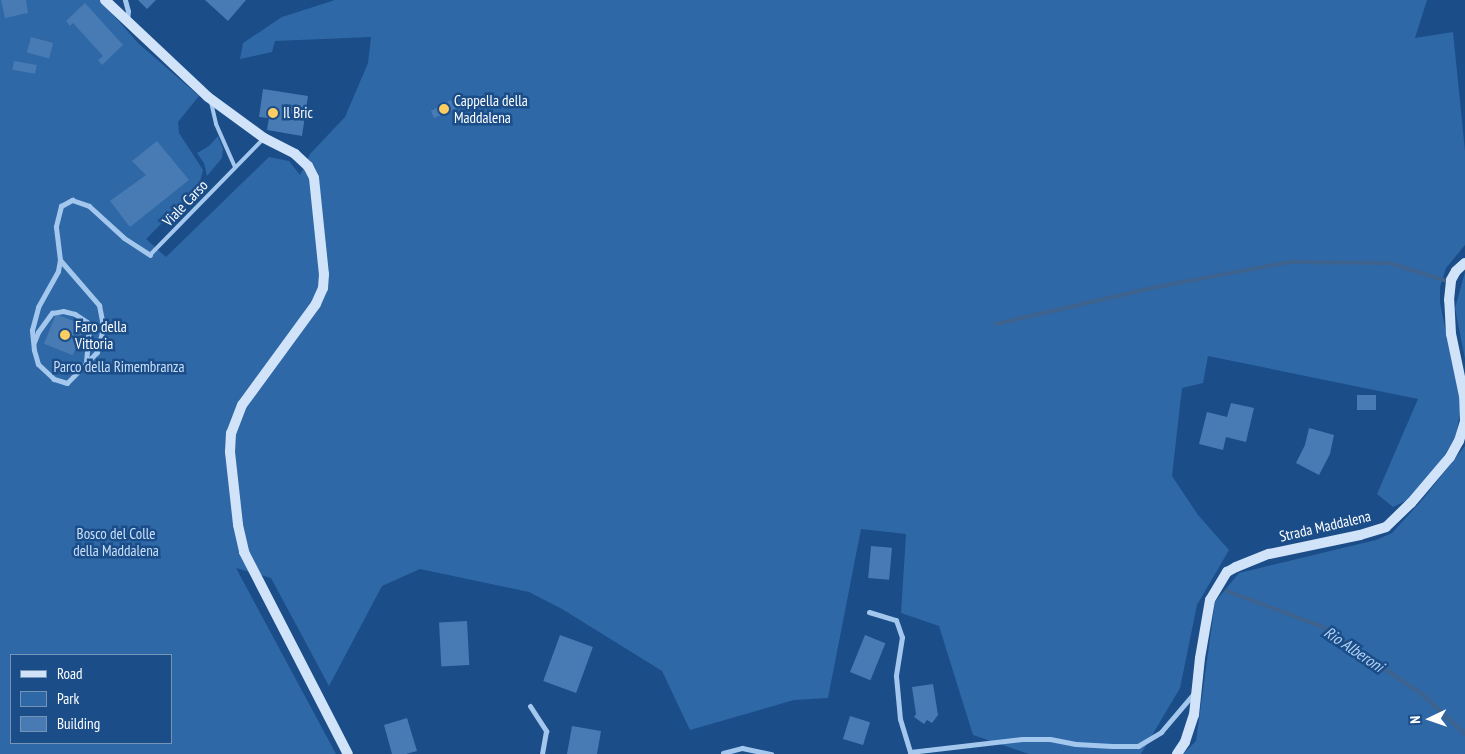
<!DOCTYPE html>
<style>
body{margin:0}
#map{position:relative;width:1465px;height:754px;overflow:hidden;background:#1b4d89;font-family:"PT Sans Narrow",sans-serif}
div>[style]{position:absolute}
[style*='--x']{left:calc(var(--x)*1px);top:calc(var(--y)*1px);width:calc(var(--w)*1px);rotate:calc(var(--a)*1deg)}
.green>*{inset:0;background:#2e68a7}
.stream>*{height:4px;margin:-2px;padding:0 2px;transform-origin:2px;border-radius:2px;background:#3e638e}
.building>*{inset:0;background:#487bb3;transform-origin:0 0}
.lane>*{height:4px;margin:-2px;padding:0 2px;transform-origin:2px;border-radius:2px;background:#a4c7ed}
.street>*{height:5px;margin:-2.5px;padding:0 2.5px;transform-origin:2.5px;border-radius:2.5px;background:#a4c7ed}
.secondary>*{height:10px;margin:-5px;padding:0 5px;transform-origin:5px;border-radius:5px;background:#d1e3f9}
.dots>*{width:14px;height:14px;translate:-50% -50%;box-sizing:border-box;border:2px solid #1b4d89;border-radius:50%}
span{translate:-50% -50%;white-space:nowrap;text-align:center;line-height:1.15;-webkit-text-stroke:5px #1b4d89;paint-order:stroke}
.poi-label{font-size:15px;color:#fff}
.left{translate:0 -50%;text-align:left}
.street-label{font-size:15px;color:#fff}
.park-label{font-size:15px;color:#cae0f9}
.water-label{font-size:16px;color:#b0d1f4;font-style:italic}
.legend{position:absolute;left:10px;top:654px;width:162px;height:90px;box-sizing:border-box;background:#1b4d89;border:1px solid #7694b8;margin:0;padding:6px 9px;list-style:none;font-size:15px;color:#fff}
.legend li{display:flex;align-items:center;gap:10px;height:25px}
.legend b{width:25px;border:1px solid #7694b8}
.north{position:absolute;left:1405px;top:694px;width:50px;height:50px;-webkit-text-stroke:4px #1b4d89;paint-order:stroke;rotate:267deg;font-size:14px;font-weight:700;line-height:20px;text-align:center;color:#fff}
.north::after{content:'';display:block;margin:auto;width:18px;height:22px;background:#fff;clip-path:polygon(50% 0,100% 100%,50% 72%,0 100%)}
</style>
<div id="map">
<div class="green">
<i style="clip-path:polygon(evenodd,0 0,100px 0,138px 43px,199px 96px,178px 122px,179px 133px,203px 170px,199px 186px,146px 239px,166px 257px,269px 157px,289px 161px,300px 175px,310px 154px,345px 117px,368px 63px,371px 37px,275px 41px,272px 52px,240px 59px,243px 43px,282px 17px,335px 0,1427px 0,1415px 38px,1453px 32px,1465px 151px,1465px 245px,1446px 268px,1440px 287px,1440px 303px,1461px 405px,1456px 437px,1440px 462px,1408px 500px,1393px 507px,1377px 494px,1418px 399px,1208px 356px,1203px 383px,1182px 388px,1172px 476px,1198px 515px,1229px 550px,1197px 605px,1180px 688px,1141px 754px,1029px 754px,973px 735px,939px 626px,901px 613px,906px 534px,861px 529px,828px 698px,794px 700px,690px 730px,662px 671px,562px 609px,529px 592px,420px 569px,382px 586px,329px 686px,271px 578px,236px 568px,336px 754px,0 754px,0 0,11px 655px,171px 655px,171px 743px,11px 743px,11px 655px)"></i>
<i style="clip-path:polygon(218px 136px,223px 149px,222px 158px,207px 176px,204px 163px,197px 153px,209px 146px)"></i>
<i style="clip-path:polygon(1465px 272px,1465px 359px,1455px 308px)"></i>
<i style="clip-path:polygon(1465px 446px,1465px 754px,1183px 754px,1196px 741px,1215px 602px,1239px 573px,1376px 540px,1392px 533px,1423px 499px)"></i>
</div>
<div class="stream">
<i style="--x:996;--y:324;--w:160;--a:-13"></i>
<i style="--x:1152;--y:288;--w:139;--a:-10.7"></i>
<i style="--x:1289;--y:262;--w:100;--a:0.6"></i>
<i style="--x:1389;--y:263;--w:58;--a:17.2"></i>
<i style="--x:1227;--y:591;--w:103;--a:20.6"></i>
<i style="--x:1323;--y:627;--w:121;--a:34.2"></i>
<i style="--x:1423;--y:695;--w:57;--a:42.9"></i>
</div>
<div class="building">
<i style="clip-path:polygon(1px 0,26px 0,28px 13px,5px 18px)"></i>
<i style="clip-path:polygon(138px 0,156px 0,147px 9px)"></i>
<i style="clip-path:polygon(205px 0,246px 0,228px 21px)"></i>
<i style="clip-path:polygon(85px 3px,123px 45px,102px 65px,98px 60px,103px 56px,73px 23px,70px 26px,66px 21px)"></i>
<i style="left:31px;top:37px;width:23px;height:16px;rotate:15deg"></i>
<i style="left:14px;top:61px;width:23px;height:9px;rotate:10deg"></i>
<i style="clip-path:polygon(263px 89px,308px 96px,302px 136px,267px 130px,269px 118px,259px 117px)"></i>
<i style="clip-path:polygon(451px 100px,456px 109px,434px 118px,431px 111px)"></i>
<i style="clip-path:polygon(157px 141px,189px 180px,130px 227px,110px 201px,146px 175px,132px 161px)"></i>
<i style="left:56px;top:314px;width:31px;height:32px;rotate:22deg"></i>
<i style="left:1376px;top:395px;width:15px;height:19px;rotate:90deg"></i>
<i style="clip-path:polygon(1231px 403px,1254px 408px,1246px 442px,1226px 437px,1223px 450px,1199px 444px,1207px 412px,1227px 417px)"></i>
<i style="clip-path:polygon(1309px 428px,1334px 435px,1330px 454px,1319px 475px,1296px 463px,1305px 445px)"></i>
<i style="left:871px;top:546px;width:21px;height:32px;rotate:5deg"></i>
<i style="left:467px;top:621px;width:44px;height:28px;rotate:87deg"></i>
<i style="left:560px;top:635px;width:35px;height:49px;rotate:20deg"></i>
<i style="left:865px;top:635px;width:22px;height:40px;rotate:22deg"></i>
<i style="clip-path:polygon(933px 684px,938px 715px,932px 723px,927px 720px,924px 724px,914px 717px,916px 714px,912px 687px)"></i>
<i style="left:850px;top:716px;width:21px;height:24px;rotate:17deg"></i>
<i style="clip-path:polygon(407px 718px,417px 751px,406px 754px,392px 754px,384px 725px)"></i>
<i style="clip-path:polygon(572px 726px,601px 731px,597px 754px,567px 754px)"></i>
</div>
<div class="lane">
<i style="--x:211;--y:102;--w:23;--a:77"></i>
<i style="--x:216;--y:124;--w:47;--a:66.2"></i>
<i style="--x:150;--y:255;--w:163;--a:-45.7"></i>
</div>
<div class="street">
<i style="--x:125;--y:0;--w:11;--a:75"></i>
<i style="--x:128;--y:11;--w:10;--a:96"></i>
<i style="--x:60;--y:260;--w:60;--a:49.1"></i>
<i style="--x:99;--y:305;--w:15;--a:79"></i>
<i style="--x:102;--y:320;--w:12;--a:90"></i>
<i style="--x:102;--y:332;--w:21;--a:104"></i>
<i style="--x:97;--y:352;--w:43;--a:134.1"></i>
<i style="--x:67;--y:383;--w:14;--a:-163"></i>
<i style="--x:54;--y:379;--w:22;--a:-137"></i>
<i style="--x:38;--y:364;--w:15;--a:-106"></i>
<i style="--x:34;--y:350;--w:20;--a:-96"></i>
<i style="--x:32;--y:330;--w:24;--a:-75"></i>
<i style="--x:38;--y:307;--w:41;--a:-60.9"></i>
<i style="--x:58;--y:271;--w:11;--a:-80"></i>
<i style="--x:60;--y:260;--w:34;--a:-97"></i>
<i style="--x:56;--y:226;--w:21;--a:-76"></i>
<i style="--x:61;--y:206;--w:13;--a:-29"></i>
<i style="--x:72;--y:200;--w:18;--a:19"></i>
<i style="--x:89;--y:206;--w:47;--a:42.4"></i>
<i style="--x:124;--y:238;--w:31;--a:33"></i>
<i style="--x:34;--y:342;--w:11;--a:-68"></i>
<i style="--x:38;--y:332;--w:24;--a:-54"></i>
<i style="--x:52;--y:313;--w:11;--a:-10"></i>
<i style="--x:63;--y:311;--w:12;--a:14"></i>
<i style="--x:75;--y:314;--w:14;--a:34"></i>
<i style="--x:87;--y:322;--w:6;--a:72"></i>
<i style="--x:89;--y:328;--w:37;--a:95"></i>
<i style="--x:869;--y:612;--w:28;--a:17"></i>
<i style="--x:896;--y:620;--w:18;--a:71"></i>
<i style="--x:902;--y:637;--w:39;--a:99"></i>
<i style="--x:896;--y:676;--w:43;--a:84.7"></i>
<i style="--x:900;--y:719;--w:34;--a:73"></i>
<i style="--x:910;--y:752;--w:113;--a:-6.6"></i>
<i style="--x:1022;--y:739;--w:28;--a:0"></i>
<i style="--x:1050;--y:739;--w:26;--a:11"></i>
<i style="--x:1076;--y:744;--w:36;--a:3"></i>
<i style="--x:1112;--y:746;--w:26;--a:0"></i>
<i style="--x:1138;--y:746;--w:27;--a:-31"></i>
<i style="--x:1161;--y:732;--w:52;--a:-49.6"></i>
<i style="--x:530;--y:706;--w:30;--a:57"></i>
<i style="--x:546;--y:731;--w:23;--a:100"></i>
<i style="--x:723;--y:753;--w:20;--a:-15"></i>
<i style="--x:742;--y:748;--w:30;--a:12"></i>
</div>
<div class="secondary">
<i style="--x:105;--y:0;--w:141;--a:43.3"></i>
<i style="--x:208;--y:97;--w:69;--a:36.2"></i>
<i style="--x:264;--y:138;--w:35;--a:27"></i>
<i style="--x:295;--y:154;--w:18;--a:43"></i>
<i style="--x:308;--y:166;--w:13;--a:63"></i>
<i style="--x:314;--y:178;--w:97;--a:84.1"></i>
<i style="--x:324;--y:274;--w:14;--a:94"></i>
<i style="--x:323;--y:288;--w:17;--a:114"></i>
<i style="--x:316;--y:304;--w:125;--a:126.2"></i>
<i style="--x:242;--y:405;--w:30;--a:111"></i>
<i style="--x:231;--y:433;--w:19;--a:93"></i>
<i style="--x:230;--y:452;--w:73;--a:83.7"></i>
<i style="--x:238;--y:525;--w:28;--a:77"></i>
<i style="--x:244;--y:552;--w:227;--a:62.8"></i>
<i style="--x:1177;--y:754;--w:14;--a:-56"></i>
<i style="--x:1185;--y:742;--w:28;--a:-72"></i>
<i style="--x:1194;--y:715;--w:57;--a:-84"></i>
<i style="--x:1200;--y:658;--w:59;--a:-80.2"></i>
<i style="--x:1210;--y:600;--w:33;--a:-59"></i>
<i style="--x:1227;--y:572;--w:10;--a:-29"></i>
<i style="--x:1236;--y:567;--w:35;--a:-22"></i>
<i style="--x:1269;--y:554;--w:93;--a:-11.8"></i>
<i style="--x:1360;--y:535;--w:27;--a:-17"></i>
<i style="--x:1386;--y:527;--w:35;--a:-44"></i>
<i style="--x:1411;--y:503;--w:60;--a:-49.7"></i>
<i style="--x:1450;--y:457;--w:18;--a:-61"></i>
<i style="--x:1459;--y:441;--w:21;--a:-73"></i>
<i style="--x:1465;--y:421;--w:25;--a:-92"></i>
<i style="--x:1464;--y:396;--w:63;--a:-101.8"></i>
<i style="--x:1451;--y:334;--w:34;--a:-93"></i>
<i style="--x:1449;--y:300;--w:20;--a:-84"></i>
<i style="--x:1451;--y:280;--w:10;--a:-61"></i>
<i style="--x:1456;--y:271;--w:12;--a:-42"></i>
</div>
<div class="dots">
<i style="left:444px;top:109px;background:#fecd61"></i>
<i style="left:273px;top:113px;background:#fecd61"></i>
<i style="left:65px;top:335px;background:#fecd61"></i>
</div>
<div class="poi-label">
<span class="left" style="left:454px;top:109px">Cappella della<br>Maddalena</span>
<span class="left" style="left:283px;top:113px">Il Bric</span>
<span class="left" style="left:75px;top:335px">Faro della<br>Vittoria</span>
</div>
<div class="street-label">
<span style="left:185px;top:203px;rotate:-46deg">Viale Carso</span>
<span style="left:1325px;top:526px;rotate:-13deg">Strada Maddalena</span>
</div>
<div class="park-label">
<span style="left:119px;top:367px">Parco della Rimembranza</span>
<span style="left:116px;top:542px">Bosco del Colle<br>della Maddalena</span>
</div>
<div class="water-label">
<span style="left:1354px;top:649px;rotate:34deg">Rio Alberoni</span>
</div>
<ul class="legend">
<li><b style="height:6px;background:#d1e3f9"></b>Road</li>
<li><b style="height:14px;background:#2e68a7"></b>Park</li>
<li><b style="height:14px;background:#487bb3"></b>Building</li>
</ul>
<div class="north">N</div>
</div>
